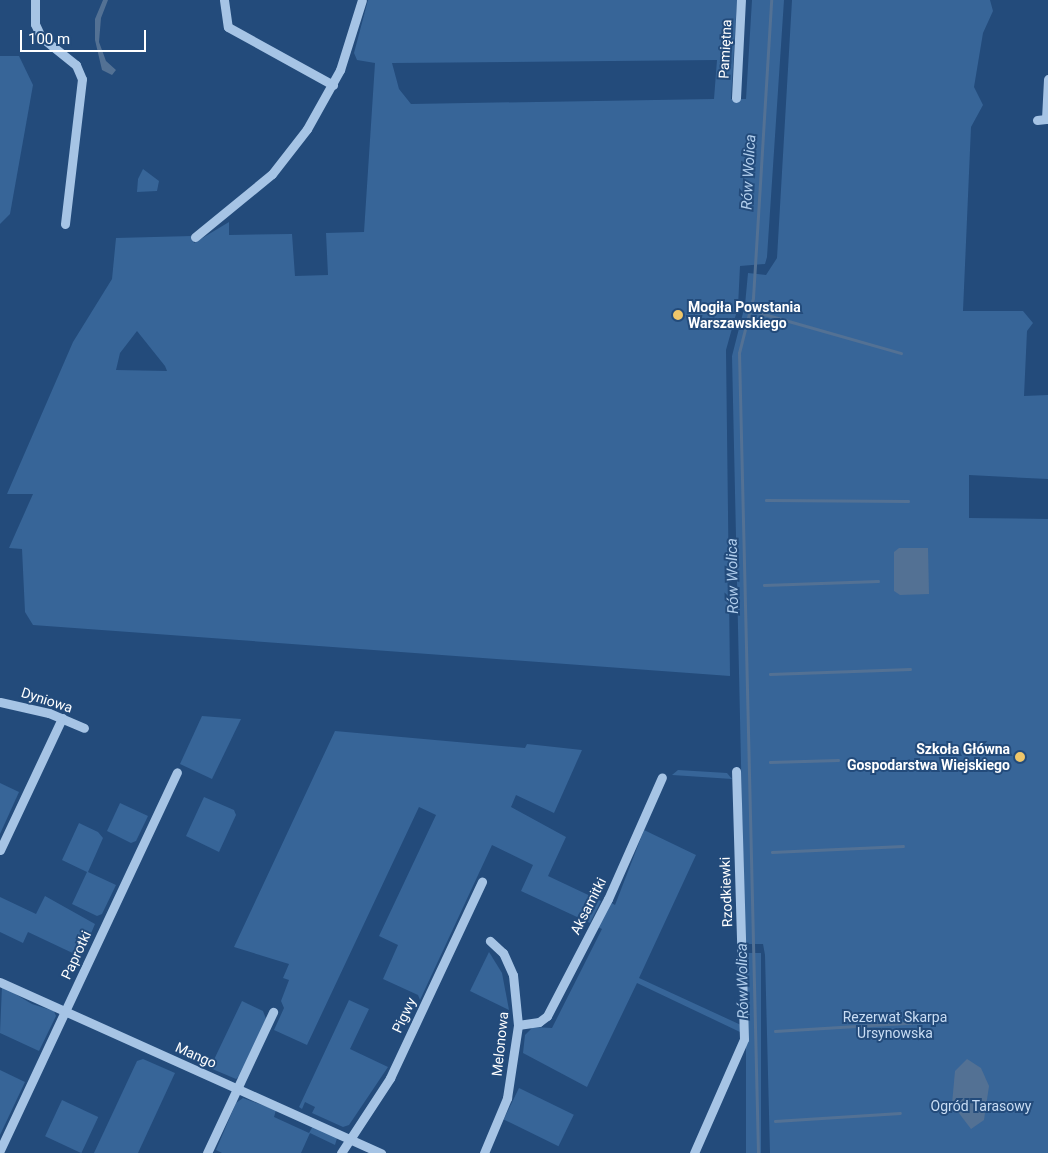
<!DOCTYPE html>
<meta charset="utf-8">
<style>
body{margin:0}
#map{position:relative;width:1048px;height:1153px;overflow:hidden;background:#234b7b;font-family:Roboto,sans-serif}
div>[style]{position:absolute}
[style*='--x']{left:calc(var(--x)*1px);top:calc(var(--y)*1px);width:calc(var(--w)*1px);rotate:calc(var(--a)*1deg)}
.green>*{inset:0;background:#376598;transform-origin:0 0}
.water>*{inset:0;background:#537194}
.stream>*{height:2.5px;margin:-1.25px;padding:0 1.25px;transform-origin:1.25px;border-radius:1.25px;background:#537194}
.minor>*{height:9px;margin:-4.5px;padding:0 4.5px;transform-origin:4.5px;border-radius:4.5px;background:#a6c4e5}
.dots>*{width:14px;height:14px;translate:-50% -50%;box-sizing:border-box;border:2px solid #234b7b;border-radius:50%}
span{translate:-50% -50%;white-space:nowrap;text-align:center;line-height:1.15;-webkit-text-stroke:4px #234b7b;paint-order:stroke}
.street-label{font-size:14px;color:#fff}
.poi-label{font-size:14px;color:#fff;font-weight:700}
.left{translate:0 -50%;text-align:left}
.right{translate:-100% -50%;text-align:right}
.park-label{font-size:14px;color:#c9ddf4}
.water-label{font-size:15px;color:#b1ceed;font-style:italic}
.scale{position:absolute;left:20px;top:30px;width:126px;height:22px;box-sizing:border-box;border:2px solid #fff;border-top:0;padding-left:6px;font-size:15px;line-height:18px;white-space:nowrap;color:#fff;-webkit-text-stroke:4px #234b7b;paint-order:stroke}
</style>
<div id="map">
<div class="green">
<i style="clip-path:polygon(evenodd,368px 0,737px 0,731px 99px,746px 99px,752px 0,784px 0,767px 257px,765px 264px,740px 266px,738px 307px,726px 350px,730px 676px,33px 625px,25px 612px,22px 549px,9px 548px,33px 494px,7px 494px,73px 342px,112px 279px,116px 238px,192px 236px,194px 243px,229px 222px,229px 235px,292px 234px,295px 276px,328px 275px,326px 233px,364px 232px,375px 63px,357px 60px,354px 53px,368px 0,717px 60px,714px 99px,411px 104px,399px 89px,392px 63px,717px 60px,368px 0,137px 331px,165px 366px,167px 371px,116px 370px,120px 353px,137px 331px)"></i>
<i style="clip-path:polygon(792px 0,990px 0,993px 11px,983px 33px,974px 87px,983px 105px,971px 127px,963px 311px,1023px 311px,1033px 323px,1027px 331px,1024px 396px,1048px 395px,1048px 479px,969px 475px,969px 518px,1048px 519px,1048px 1153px,770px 1153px,765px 955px,763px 944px,745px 944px,732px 356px,745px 305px,748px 273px,766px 275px,777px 258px)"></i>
<i style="clip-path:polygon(0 56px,19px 56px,33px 85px,10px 214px,0 224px)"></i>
<i style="clip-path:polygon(143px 169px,159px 181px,157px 191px,137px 192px,138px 179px)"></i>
<i style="clip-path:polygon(202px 716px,241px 719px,212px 779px,180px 764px)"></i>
<i style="clip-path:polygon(335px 731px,525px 748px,527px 744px,582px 750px,554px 813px,516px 795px,511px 807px,566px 837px,548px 876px,601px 901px,590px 923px,521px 891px,533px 865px,492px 845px,420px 1000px,418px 995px,383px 979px,398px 945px,379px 936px,436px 815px,419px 807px,307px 1045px,274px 1030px,284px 1008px,281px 1001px,289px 980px,283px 978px,289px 964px,234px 947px)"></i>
<i style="clip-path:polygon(678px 770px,727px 773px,732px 779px,672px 775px)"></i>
<i style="clip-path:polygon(0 783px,19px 792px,0 834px)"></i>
<i style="clip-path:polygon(204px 797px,234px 810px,236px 815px,219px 852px,186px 836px)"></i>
<i style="clip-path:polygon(120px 803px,148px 816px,136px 841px,131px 843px,107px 831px)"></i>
<i style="clip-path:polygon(79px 823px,98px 832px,103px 838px,88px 872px,116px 885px,102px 914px,97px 916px,72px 904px,87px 872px,62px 860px)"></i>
<i style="clip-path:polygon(644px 830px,696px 855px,639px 978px,741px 1025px,740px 1032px,637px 983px,587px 1087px,523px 1053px,525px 1035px,533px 1027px,552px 1028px,602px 929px,598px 927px,610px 902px,615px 905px)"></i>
<i style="clip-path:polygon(45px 896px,95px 924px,81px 957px,28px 932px,23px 943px,0 932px,0 897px,36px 914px)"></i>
<i style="clip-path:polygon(489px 952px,502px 973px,509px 1010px,470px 991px)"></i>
<i style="left:746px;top:953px;width:15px;height:200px"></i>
<i style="clip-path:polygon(2px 986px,32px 1004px,54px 1011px,56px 1016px,39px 1051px,0 1033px)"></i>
<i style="clip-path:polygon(349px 1000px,369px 1009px,350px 1049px,388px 1067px,349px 1125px,343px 1127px,312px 1113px,315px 1107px,305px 1102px,302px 1109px,299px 1107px)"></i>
<i style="clip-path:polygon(242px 1001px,263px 1011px,266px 1019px,242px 1074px,236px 1079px,210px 1068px)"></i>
<i style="clip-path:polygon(143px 1059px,175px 1073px,138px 1153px,94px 1153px,137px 1061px)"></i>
<i style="clip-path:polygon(0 1070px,25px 1082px,0 1135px)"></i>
<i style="left:519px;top:1088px;width:61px;height:35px;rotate:26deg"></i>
<i style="clip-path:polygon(243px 1098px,276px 1110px,274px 1117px,309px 1133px,313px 1126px,337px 1138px,335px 1145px,310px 1133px,301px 1153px,222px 1153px,216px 1150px,236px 1103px)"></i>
<i style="left:62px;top:1100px;width:40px;height:40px;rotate:25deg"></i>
</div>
<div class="water">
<i style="clip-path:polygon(103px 0,108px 0,101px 18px,99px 42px,106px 61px,116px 70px,112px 75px,102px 70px,95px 40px,95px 19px)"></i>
<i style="clip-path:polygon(899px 548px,928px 548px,929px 594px,900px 595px,894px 591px,894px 552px)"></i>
<i style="clip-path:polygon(967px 1059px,981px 1068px,989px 1086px,984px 1120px,971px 1129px,952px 1104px,955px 1071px)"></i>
</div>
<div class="stream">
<i style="--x:750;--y:310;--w:157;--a:15.9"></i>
<i style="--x:766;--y:500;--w:142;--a:0.4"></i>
<i style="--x:764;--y:585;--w:114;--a:-2"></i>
<i style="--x:770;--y:674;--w:140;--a:-2"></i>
<i style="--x:770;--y:762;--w:68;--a:-1.7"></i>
<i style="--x:772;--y:852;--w:131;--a:-2.6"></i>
<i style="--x:775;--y:1031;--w:147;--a:-3.5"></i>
<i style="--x:775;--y:1121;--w:125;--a:-3.7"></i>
<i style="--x:758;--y:1153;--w:800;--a:-91.36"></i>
<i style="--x:739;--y:353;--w:57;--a:-75.7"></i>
<i style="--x:753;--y:298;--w:299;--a:-86.5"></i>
</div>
<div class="minor">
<i style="--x:35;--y:0;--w:24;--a:90"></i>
<i style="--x:35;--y:24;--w:14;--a:65"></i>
<i style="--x:41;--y:37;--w:45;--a:38.7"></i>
<i style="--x:76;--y:65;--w:15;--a:67"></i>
<i style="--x:82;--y:79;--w:146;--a:96.7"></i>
<i style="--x:224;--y:0;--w:27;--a:82"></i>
<i style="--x:228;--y:27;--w:120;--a:28.9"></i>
<i style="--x:736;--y:98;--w:98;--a:-87.1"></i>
<i style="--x:1037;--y:120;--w:9;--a:-6"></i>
<i style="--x:1046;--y:119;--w:40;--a:-87.1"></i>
<i style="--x:195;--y:237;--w:99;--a:-39.3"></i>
<i style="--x:272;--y:174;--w:57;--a:-52.1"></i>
<i style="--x:307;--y:129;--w:68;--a:-60.8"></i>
<i style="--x:340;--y:70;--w:73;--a:-72.6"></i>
<i style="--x:0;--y:702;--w:50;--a:12.7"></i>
<i style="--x:49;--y:713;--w:38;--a:23"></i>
<i style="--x:0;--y:850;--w:146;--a:-64.8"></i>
<i style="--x:0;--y:982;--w:418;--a:24.2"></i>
<i style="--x:518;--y:1025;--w:21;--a:-8"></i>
<i style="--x:539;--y:1022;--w:10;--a:-37"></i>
<i style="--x:547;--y:1016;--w:132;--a:-62.5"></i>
<i style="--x:608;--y:899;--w:133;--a:-66.1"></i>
<i style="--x:0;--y:1150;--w:417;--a:-64.9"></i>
<i style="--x:207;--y:1153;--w:156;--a:-64.9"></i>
<i style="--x:341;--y:1153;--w:90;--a:-56.8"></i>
<i style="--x:390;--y:1078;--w:217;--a:-64.9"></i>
<i style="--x:484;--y:1153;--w:60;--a:-67.3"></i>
<i style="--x:507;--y:1098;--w:74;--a:-81.4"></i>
<i style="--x:518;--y:1025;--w:50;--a:-95.7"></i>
<i style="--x:513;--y:975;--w:24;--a:-114"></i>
<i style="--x:503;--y:953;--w:18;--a:-137"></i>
<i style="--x:694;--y:1153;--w:124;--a:-66.3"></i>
<i style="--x:744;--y:1039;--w:268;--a:-91.7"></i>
</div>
<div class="dots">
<i style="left:678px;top:315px;background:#efc66a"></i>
<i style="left:1020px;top:757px;background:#efc66a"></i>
</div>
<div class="street-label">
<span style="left:725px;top:49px;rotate:-87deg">Pamiętna</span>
<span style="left:47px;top:700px;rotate:18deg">Dyniowa</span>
<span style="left:726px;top:892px;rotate:-92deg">Rzodkiewki</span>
<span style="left:588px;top:906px;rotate:-63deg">Aksamitki</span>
<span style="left:76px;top:955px;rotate:-65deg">Paprotki</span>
<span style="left:404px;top:1015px;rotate:-65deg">Pigwy</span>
<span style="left:500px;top:1044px;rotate:-84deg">Melonowa</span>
<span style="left:196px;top:1055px;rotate:24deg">Mango</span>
</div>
<div class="poi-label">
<span class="left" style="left:688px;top:315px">Mogiła Powstania<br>Warszawskiego</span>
<span class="right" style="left:1010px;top:757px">Szkoła Główna<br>Gospodarstwa Wiejskiego</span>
</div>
<div class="park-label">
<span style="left:895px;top:1025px">Rezerwat Skarpa<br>Ursynowska</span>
<span style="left:981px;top:1106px">Ogród Tarasowy</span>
</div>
<div class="water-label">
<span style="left:749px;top:172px;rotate:-87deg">Rów Wolica</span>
<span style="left:733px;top:576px;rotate:-91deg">Rów Wolica</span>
<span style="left:743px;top:981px;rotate:-91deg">Rów Wolica</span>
</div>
<div class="scale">100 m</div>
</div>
